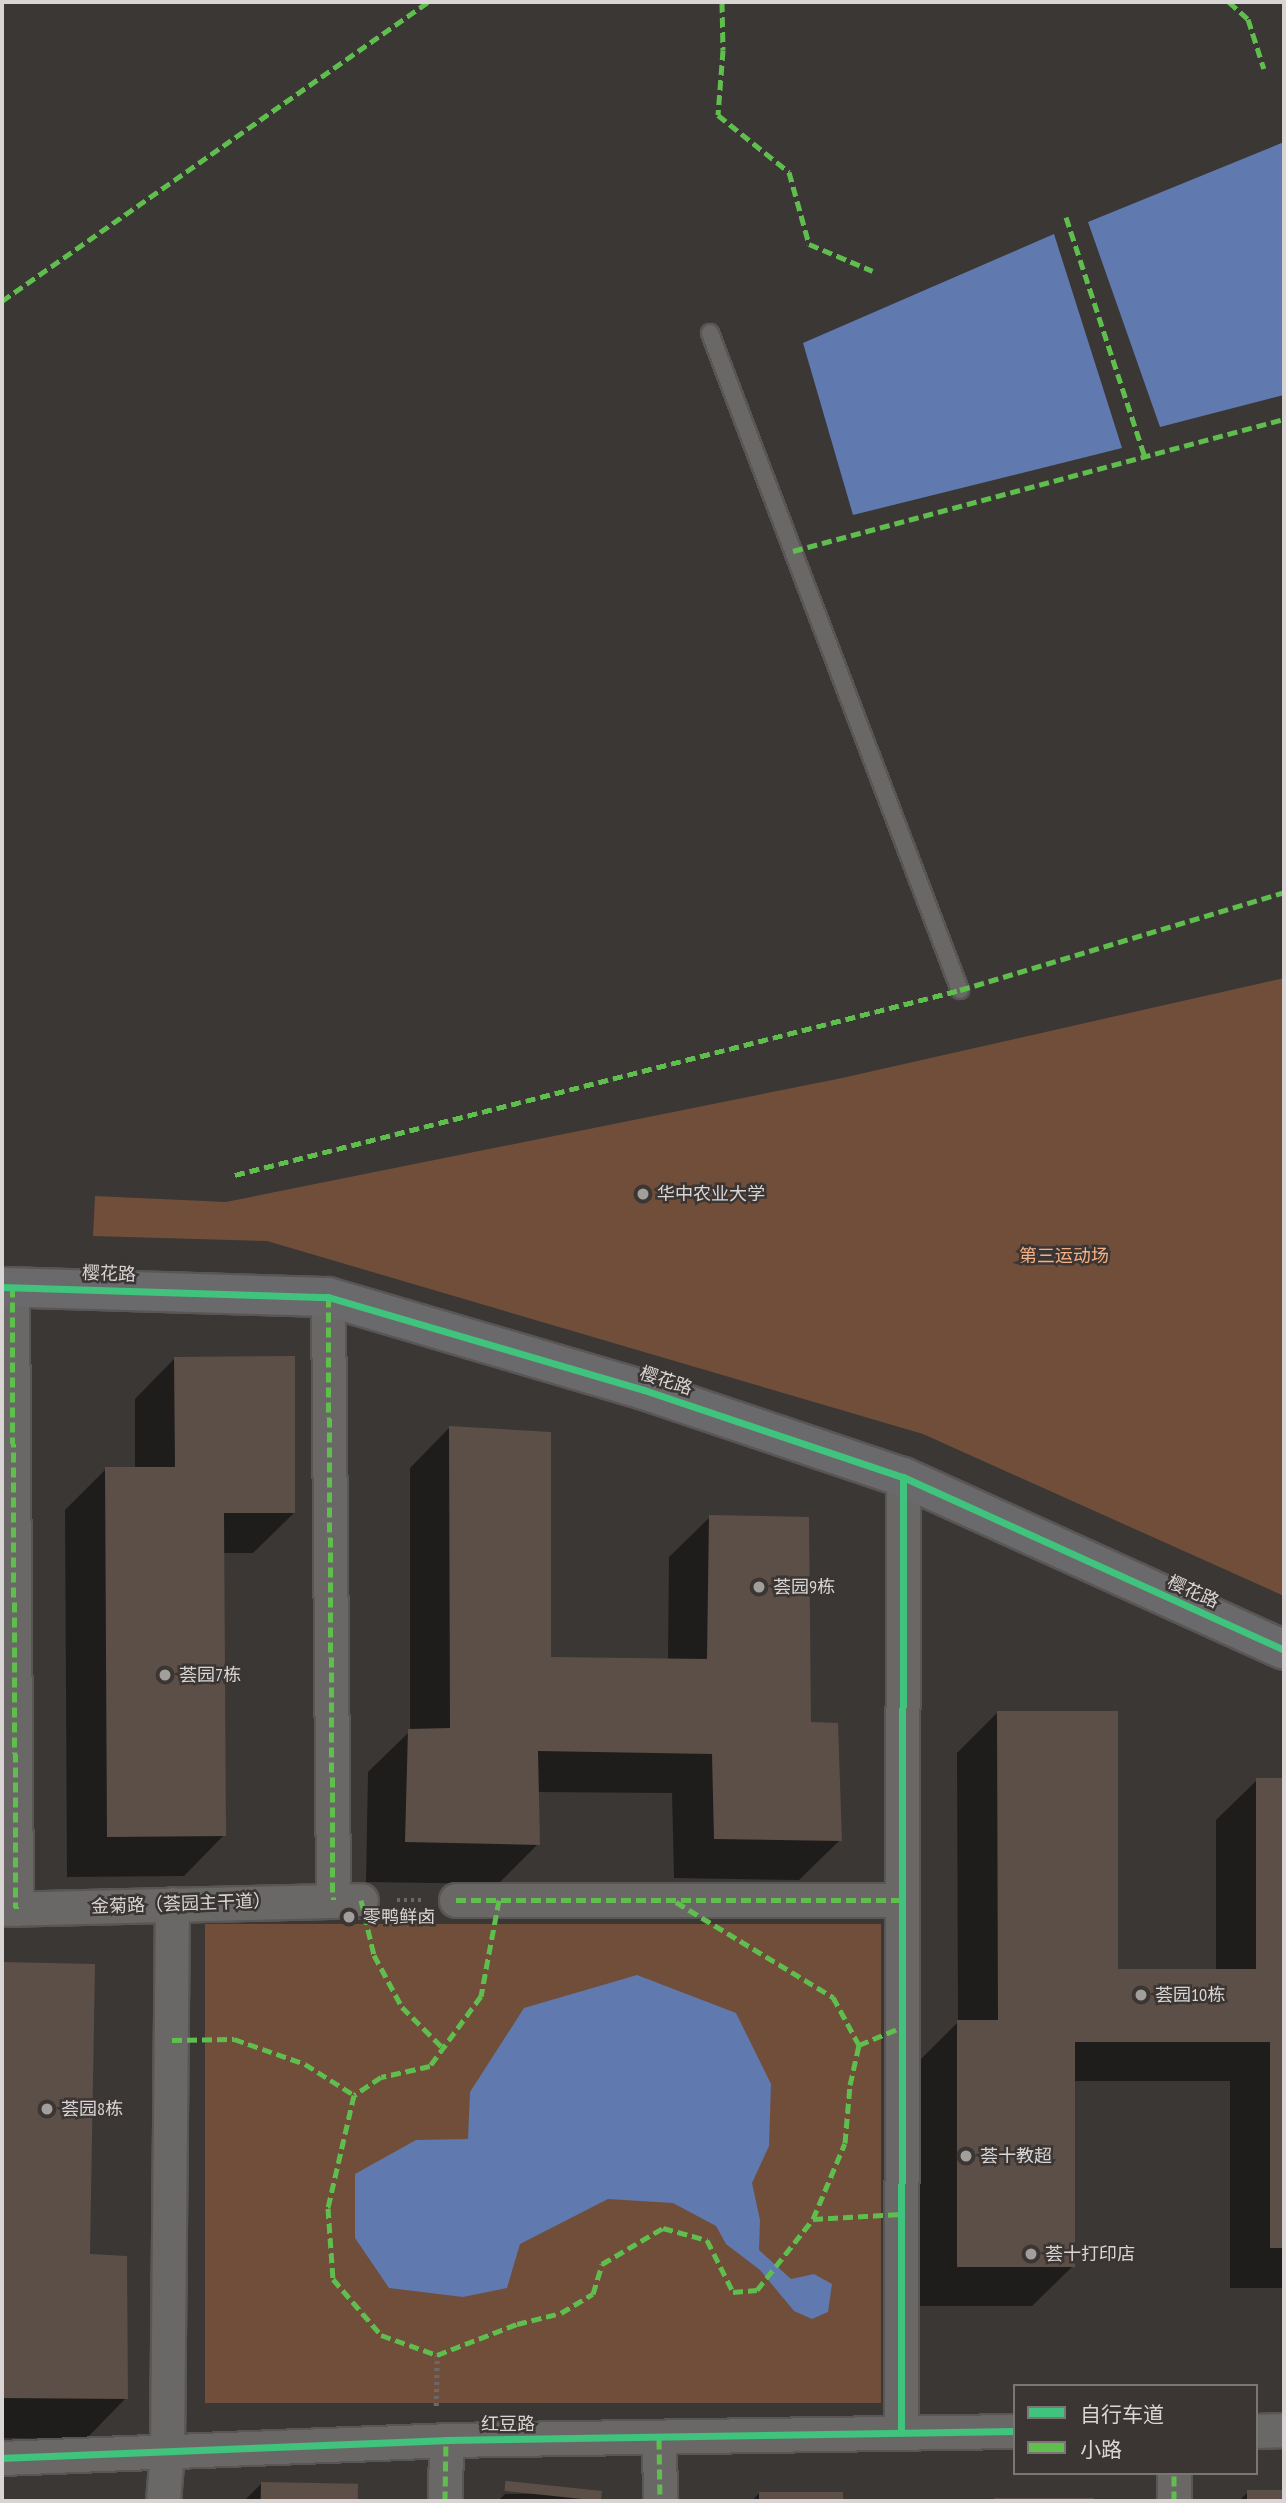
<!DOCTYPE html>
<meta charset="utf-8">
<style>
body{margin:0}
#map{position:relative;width:1286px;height:2503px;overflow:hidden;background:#3a3735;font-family:"PT Sans Narrow","Noto Sans SC",sans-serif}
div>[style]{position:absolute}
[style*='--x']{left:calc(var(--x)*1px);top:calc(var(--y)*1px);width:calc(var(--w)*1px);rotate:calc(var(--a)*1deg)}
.green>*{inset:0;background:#704e3a;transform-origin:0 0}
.water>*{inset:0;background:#6079ae}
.shadow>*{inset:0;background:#0007}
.building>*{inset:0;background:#5c4f47;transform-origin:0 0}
.path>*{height:4.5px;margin-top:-2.25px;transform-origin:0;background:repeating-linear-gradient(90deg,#6b6968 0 3.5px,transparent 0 7px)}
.roads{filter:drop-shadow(2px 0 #595655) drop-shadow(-2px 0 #595655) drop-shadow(0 2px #595655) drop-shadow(0 -2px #595655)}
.lane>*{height:16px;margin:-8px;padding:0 8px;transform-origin:8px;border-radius:8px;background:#6a6867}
.street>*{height:33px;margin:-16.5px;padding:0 16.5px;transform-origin:16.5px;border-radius:16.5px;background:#6a6867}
.secondary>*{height:38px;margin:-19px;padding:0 19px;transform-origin:19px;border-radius:19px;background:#6a696b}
.quiet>*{height:5px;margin-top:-2.5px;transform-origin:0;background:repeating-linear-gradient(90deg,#5fbe4e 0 10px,transparent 0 15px)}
.cycleway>*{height:7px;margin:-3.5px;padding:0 3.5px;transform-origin:3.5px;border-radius:3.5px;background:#40c37c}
.dots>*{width:19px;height:19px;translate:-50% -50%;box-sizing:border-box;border:4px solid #3b3634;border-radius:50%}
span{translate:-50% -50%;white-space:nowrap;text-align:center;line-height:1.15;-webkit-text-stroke:5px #3b3634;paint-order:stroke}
.poi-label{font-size:18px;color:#d8d5d4}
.left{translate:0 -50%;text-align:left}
.park-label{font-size:18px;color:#f5af85}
.street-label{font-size:18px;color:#d8d5d4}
.frame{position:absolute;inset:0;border:4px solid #d8d5d4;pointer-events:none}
.legend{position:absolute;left:1013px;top:2384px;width:245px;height:91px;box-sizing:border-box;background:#3b3634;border:2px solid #7a7674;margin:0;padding:9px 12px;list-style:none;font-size:21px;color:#d8d5d4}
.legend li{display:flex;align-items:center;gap:14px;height:35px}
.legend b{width:35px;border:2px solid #7a7674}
</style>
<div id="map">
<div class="green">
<i style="clip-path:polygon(1284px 978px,1284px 1596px,923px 1434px,267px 1241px,93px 1236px,95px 1196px,226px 1202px,842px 1078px)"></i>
<i style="left:881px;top:1924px;width:479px;height:676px;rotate:90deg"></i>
</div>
<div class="water">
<i style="clip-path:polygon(1284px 142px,1284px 395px,1160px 427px,1088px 222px)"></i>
<i style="clip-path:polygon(1054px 234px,1122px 448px,853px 515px,803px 343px)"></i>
<i style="clip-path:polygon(637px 1975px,736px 2013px,771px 2084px,769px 2146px,752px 2183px,760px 2220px,759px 2250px,791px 2279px,814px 2274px,832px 2284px,828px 2312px,812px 2319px,794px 2311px,760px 2270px,726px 2244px,716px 2226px,673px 2203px,608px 2199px,520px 2244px,507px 2288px,463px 2297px,389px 2288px,355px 2238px,355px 2174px,416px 2140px,468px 2139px,470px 2092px,524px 2008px)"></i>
</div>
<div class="shadow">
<i style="clip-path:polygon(175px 1358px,294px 1513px,253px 1553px,222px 1553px,224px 1835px,184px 1876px,67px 1877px,65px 1510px,106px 1469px,135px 1469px,135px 1399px)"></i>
<i style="clip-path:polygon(450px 1427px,549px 1658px,668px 1660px,669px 1557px,710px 1517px,809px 1724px,840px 1840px,799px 1880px,674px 1878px,672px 1793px,537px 1792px,538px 1844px,498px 1884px,366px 1882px,368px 1772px,410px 1731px,410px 1468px)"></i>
<i style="clip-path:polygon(998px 1712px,1116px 1971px,1216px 1971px,1216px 1820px,1257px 1780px,1284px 1780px,1284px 2288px,1230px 2288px,1230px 2081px,1073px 2081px,1073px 2266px,1032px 2306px,918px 2306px,918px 2062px,958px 2022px,957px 1753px)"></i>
<i style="clip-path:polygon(2px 1964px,93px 1965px,88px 2256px,126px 2398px,86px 2439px,2px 2438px)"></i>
<i style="clip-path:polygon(262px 2483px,356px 2484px,356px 2501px,244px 2501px)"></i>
<i style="clip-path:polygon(1248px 2492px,1284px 2492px,1284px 2501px,1239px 2501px)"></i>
<i style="clip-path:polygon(600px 2493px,600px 2501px,498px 2501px,505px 2494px)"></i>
<i style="clip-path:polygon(759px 2493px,842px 2494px,842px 2501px,752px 2501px)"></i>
<i style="clip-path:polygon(995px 2499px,1092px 2500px,1092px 2501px,993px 2501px)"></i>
</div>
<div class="building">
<i style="clip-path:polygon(295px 1356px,295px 1513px,224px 1513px,226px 1836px,107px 1837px,105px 1467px,175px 1467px,174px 1357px)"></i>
<i style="clip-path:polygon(449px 1426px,551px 1432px,551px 1657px,707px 1659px,709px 1515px,809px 1517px,811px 1722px,838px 1723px,842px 1841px,714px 1839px,712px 1754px,538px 1751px,540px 1845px,405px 1842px,408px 1729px,450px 1728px)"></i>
<i style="clip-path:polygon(997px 1711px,1118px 1711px,1118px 1969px,1256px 1969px,1256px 1778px,1284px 1778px,1284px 2248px,1270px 2248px,1270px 2042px,1075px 2042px,1075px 2267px,957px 2267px,957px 2020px,998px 2020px)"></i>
<i style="clip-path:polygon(2px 1962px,95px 1964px,90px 2254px,127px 2256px,128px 2399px,2px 2398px)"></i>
<i style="left:261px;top:2482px;width:97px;height:19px;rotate:1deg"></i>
<i style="left:1247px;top:2490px;width:37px;height:11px"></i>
<i style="left:602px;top:2491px;width:10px;height:97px;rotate:96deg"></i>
<i style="left:759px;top:2492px;width:84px;height:9px"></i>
<i style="left:994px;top:2498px;width:100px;height:3px"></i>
</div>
<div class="path">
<i style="--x:397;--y:1900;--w:26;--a:0"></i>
<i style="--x:436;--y:2406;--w:51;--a:-88.9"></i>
</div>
<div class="roads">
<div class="lane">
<i style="--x:710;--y:333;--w:703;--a:69.17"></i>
</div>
<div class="street">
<i style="--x:12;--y:1287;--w:622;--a:89.63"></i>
<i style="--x:328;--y:1297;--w:603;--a:89.52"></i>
<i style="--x:456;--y:1900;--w:446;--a:0"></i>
<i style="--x:2;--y:1909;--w:359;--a:-1.4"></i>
<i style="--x:901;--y:2431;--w:954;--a:-89.88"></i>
<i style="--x:1256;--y:2431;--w:28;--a:-2"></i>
<i style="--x:659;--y:2439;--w:62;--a:89.1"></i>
<i style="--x:2;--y:2458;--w:444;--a:-2.3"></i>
<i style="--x:446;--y:2440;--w:569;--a:-0.91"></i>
<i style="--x:163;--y:2501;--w:49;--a:-85.3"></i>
<i style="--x:167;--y:2452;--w:548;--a:-89.48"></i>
<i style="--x:445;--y:2501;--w:61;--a:-89.1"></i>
<i style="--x:1174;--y:2501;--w:28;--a:-90"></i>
</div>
<div class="secondary">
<i style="--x:2;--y:1287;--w:326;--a:1.8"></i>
<i style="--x:328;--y:1297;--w:329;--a:16.4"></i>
<i style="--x:644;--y:1390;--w:273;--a:18.6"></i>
<i style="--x:903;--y:1477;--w:418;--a:24.4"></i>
</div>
</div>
<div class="quiet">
<i style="--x:722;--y:2;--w:48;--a:88.8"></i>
<i style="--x:723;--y:50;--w:65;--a:94.4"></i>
<i style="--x:718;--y:115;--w:91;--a:38.8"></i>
<i style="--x:789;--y:172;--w:75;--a:74.5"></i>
<i style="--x:809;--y:244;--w:69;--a:22.9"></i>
<i style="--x:1229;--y:2;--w:25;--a:42"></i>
<i style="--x:1248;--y:19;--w:52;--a:72.3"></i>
<i style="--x:1066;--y:217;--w:253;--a:71.8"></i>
<i style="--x:2;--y:301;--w:520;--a:-35.06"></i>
<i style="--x:793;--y:551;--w:508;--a:-15.05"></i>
<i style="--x:235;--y:1175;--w:748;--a:-14.31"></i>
<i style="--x:960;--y:990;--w:338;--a:-16.8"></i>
<i style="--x:12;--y:1287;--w:622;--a:89.63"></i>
<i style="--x:328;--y:1297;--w:603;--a:89.52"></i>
<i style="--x:361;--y:1900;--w:57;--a:76.7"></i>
<i style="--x:374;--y:1955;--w:59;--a:61.7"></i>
<i style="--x:402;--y:2007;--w:58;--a:45"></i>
<i style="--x:456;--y:1900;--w:446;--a:0"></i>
<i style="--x:499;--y:1900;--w:98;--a:100.6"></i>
<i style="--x:481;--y:1996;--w:87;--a:126.1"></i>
<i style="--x:430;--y:2066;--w:50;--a:167.3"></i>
<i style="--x:381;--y:2077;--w:32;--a:146"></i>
<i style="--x:354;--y:2095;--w:116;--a:103"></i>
<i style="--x:328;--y:2208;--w:71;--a:86"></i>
<i style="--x:333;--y:2279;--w:74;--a:49.4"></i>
<i style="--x:381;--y:2335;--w:59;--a:19.7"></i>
<i style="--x:437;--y:2355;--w:86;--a:-21.2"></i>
<i style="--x:517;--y:2324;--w:45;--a:-14"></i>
<i style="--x:561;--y:2313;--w:37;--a:-31"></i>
<i style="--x:593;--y:2294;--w:31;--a:-73"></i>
<i style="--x:602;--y:2264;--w:71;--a:-30.5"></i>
<i style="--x:663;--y:2228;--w:46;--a:15.3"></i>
<i style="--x:707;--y:2240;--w:58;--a:63.4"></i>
<i style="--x:733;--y:2292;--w:24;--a:-5"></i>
<i style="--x:757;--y:2290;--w:90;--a:-51.7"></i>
<i style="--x:813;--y:2219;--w:82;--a:-67.2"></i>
<i style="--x:845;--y:2143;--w:58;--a:-85.1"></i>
<i style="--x:850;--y:2085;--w:41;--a:-77.3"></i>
<i style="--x:859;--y:2045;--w:47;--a:-22.7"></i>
<i style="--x:676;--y:1902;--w:184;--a:31.2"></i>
<i style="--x:833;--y:1997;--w:55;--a:61.6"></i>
<i style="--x:172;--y:2040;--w:62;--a:-0.9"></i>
<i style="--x:234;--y:2039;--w:75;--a:19.4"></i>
<i style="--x:305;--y:2064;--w:58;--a:32.3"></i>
<i style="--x:813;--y:2219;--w:88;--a:-3.3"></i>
<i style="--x:659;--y:2439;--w:62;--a:89.1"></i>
<i style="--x:445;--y:2501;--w:61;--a:-89.1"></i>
<i style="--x:1174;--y:2501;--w:28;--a:-90"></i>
</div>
<div class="cycleway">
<i style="--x:2;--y:1287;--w:326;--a:1.8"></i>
<i style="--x:328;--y:1297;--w:329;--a:16.4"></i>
<i style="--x:644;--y:1390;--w:273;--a:18.6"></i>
<i style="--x:903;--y:1477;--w:418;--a:24.4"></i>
<i style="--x:901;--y:2431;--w:954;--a:-89.88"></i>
<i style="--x:2;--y:2458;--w:444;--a:-2.3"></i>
<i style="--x:446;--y:2440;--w:569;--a:-0.91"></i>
</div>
<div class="dots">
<i style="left:643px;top:1194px;background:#a19e9c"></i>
<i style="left:759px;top:1587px;background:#a19e9c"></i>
<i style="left:165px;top:1675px;background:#a19e9c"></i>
<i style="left:349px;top:1917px;background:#a19e9c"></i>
<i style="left:1141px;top:1995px;background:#a19e9c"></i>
<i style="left:47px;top:2109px;background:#a19e9c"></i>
<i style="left:966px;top:2156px;background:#a19e9c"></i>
<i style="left:1031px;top:2254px;background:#a19e9c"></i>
</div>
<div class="poi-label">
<span class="left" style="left:657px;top:1194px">华中农业大学</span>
<span class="left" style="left:773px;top:1587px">荟园9栋</span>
<span class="left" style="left:179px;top:1675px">荟园7栋</span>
<span class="left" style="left:363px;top:1917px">零鸭鲜卤</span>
<span class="left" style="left:1155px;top:1995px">荟园10栋</span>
<span class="left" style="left:61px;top:2109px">荟园8栋</span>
<span class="left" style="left:980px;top:2156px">荟十教超</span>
<span class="left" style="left:1045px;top:2254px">荟十打印店</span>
</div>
<div class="park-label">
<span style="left:1064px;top:1256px">第三运动场</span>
</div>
<div class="street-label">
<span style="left:109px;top:1274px;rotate:2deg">樱花路</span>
<span style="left:666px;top:1381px;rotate:18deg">樱花路</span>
<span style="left:1193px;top:1592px;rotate:24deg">樱花路</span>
<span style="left:181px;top:1904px;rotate:-2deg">金菊路（荟园主干道）</span>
<span style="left:508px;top:2424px">红豆路</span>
</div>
<div class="frame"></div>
<ul class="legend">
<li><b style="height:9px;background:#40c37c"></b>自行车道</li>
<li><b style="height:9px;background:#5fbe4e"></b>小路</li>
</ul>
</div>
